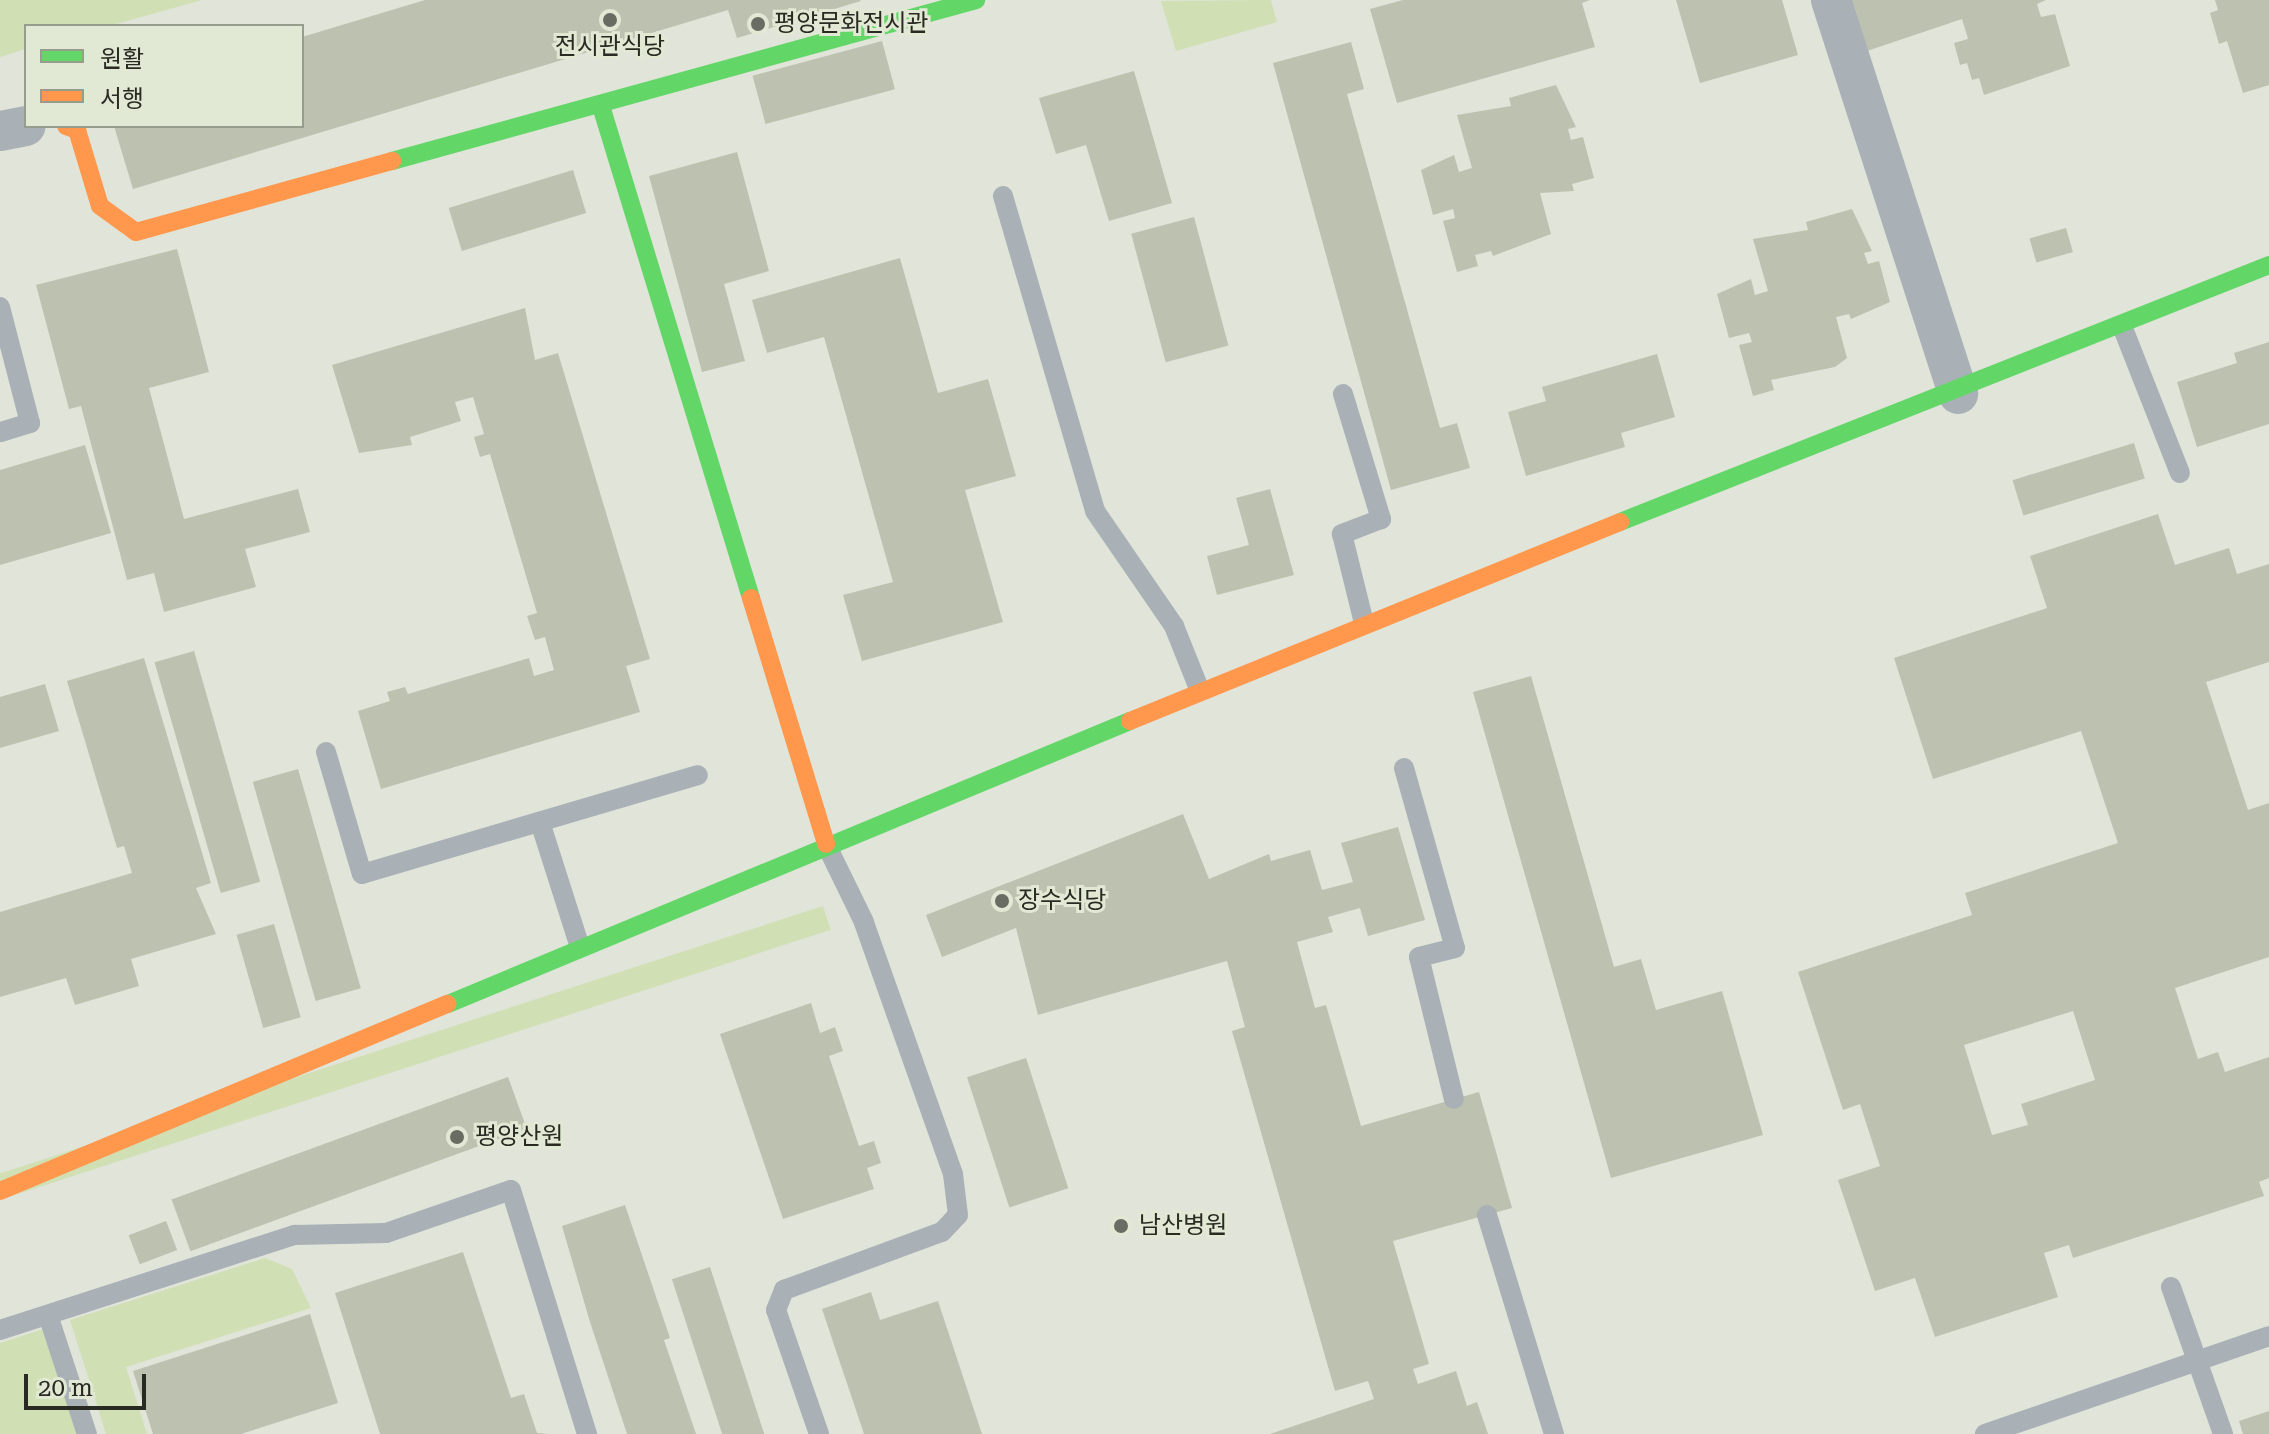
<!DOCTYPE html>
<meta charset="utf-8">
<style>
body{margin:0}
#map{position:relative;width:2269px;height:1434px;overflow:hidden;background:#e0e4d9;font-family:"Roboto Serif","Noto Sans KR",serif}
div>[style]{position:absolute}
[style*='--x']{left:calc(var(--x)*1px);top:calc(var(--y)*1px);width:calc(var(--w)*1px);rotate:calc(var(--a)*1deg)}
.green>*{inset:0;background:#d1dfb4;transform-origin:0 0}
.building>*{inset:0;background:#bcc2af;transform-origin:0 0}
.lane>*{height:20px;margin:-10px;padding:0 10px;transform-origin:10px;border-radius:10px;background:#a9b1b7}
.street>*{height:40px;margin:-20px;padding:0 20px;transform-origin:20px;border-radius:20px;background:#a9b1b7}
.fast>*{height:18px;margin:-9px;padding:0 9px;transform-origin:9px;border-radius:9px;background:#63d668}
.slow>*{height:18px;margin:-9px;padding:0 9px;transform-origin:9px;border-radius:9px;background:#ff974d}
.dots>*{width:22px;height:22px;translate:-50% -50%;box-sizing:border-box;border:4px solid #e1e9d4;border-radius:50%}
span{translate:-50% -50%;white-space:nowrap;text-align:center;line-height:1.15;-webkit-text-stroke:6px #e1e9d4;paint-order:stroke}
.poi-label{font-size:24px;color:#292b23}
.left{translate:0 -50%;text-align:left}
.legend{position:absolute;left:24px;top:24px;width:280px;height:104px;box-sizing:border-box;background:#e1e9d4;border:2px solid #979d8d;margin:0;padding:10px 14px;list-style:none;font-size:24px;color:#292b23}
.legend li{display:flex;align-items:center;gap:16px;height:40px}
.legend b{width:40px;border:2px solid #979d8d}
.scale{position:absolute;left:24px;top:1374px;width:122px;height:36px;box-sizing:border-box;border:4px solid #292b23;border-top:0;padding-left:10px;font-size:24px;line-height:28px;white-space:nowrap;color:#292b23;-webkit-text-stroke:6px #e1e9d4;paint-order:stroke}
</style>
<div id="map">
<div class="green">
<i style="clip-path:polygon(0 0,202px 0,109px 26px,26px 26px,26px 49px,0 57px)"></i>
<i style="clip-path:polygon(1271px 0,1277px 22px,1176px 51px,1161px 1px)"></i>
<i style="left:823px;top:906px;width:25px;height:887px;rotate:72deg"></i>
<i style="clip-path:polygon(265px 1258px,292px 1269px,311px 1308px,126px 1367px,147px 1434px,106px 1434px,70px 1320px)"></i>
<i style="clip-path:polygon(43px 1329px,77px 1434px,0 1434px,0 1343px)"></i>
</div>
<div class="building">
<i style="clip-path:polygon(425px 0,860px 0,861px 1px,737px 38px,728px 10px,133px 189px,114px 126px,302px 126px,302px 37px)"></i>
<i style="clip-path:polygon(1403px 0,1590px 0,1582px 3px,1595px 47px,1397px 103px,1370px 9px)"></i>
<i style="clip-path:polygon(1676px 0,1782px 0,1798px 55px,1700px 83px)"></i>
<i style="clip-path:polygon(1837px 0,2046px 0,2037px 4px,2041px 17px,2055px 14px,2070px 66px,1984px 95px,1979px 78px,1972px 80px,1967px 63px,1960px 65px,1954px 43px,1968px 39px,1962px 19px,1867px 51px)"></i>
<i style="clip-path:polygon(2215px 0,2269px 0,2269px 85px,2243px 93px,2227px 41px,2219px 44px,2210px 13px,2218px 10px)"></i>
<i style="left:882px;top:41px;width:50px;height:134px;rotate:75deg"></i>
<i style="clip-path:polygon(1351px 42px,1364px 89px,1347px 94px,1440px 428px,1457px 423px,1470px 468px,1391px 490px,1273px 63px)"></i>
<i style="clip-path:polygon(1134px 71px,1172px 203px,1109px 221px,1086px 145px,1056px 154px,1039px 98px)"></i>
<i style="clip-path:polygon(1556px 85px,1576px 127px,1568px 129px,1571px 140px,1583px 137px,1594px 178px,1572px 184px,1574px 191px,1540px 193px,1551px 234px,1493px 256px,1491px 251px,1475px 255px,1478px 266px,1457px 272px,1443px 221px,1455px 218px,1453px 209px,1433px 215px,1421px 170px,1454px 155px,1459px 172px,1472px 168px,1457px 115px,1511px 106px,1509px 98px)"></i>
<i style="clip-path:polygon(737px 152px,769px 271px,724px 284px,745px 361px,702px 372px,649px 176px)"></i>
<i style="left:573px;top:170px;width:45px;height:130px;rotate:73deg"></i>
<i style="clip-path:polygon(1852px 209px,1872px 251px,1864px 253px,1868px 264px,1879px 261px,1890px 302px,1851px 319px,1849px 314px,1836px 317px,1847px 358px,1835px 367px,1771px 380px,1774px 390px,1753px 396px,1739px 345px,1752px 342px,1749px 333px,1729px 338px,1717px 294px,1751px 279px,1755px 295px,1768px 291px,1753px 239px,1808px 230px,1806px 222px)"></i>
<i style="left:1194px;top:217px;width:133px;height:65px;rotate:75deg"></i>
<i style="left:2066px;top:228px;width:25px;height:38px;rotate:74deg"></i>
<i style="clip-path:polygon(177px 249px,209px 372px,149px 388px,184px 519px,298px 489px,310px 532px,245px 549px,256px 587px,164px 612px,154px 573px,127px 580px,81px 406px,69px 409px,36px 285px)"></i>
<i style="clip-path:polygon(900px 258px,938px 393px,988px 379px,1016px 476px,965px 490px,1003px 622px,862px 661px,843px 595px,893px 582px,824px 337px,767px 353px,752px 300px)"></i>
<i style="clip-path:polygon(525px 308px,535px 360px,558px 353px,650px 659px,626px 666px,640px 712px,381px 789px,358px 711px,390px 701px,387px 692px,405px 687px,408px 694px,529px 658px,534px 676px,554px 670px,545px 637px,535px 640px,527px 616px,537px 613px,490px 454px,480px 457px,474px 437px,484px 434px,473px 397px,455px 402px,461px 421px,410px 437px,412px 445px,359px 453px,332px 365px)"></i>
<i style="clip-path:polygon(2269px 342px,2269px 424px,2197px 447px,2177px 382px,2237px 363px,2234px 353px)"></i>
<i style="clip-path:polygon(1657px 354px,1675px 417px,1621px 433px,1625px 447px,1526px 476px,1508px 412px,1546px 401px,1542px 387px)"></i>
<i style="left:2134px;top:443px;width:37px;height:127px;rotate:73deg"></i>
<i style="clip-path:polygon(85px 445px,111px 533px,0 565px,0 470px)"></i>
<i style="clip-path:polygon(1270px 489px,1294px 575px,1217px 595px,1207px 556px,1249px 545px,1236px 498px)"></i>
<i style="clip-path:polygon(evenodd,2158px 514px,2175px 565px,2229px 548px,2237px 574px,2269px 564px,2269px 662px,2206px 682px,2248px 810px,2269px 803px,2269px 957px,2175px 988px,2198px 1059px,2218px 1052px,2225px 1072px,2269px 1057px,2269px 1178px,2259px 1182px,2264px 1196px,2073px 1258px,2069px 1245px,2044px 1253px,2058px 1297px,1935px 1337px,1915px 1278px,1875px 1291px,1838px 1180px,1880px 1166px,1860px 1104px,1843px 1110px,1798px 972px,1972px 915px,1965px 893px,2118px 843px,2081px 731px,1933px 779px,1894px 658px,2047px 608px,2030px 556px,2158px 514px,2073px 1011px,2095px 1080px,2021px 1104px,2028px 1125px,1992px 1135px,1964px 1045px,2073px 1011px)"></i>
<i style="left:194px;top:651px;width:240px;height:41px;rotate:74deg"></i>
<i style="clip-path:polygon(144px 658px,211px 883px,196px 888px,216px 934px,131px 959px,139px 986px,75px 1005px,66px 978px,0 997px,0 912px,132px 873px,124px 846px,117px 848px,67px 681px)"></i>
<i style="clip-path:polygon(1531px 676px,1614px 967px,1641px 959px,1656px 1010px,1722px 991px,1763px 1135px,1611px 1178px,1473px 692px)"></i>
<i style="clip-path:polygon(45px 684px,59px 731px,0 748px,0 697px)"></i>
<i style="left:298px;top:769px;width:228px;height:47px;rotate:74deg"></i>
<i style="clip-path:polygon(1183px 814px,1209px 879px,1269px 854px,1271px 861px,1310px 850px,1322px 890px,1353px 882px,1341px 843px,1398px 827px,1425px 920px,1368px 936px,1360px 908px,1328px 917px,1333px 932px,1297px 942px,1315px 1008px,1326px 1005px,1361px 1126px,1479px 1092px,1512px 1208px,1393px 1241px,1429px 1364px,1413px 1369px,1418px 1384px,1456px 1371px,1467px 1406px,1477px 1402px,1488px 1434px,1270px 1434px,1374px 1399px,1368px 1381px,1335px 1391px,1232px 1031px,1245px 1027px,1227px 961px,1038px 1015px,1016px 928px,942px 957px,926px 915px)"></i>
<i style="left:274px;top:924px;width:97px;height:39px;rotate:74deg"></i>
<i style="clip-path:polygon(811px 1003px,820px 1033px,835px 1027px,843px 1051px,829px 1056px,859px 1146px,874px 1141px,881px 1163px,867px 1168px,874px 1189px,783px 1219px,720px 1034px)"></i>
<i style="left:1026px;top:1058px;width:137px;height:62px;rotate:72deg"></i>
<i style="left:508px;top:1077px;width:55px;height:358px;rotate:70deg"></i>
<i style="clip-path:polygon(625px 1205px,670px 1338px,664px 1340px,696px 1434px,627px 1434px,590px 1322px,562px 1226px)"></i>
<i style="left:166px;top:1221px;width:31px;height:40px;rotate:69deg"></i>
<i style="clip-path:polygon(463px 1252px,511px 1398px,524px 1394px,537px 1433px,548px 1434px,380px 1434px,335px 1293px)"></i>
<i style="left:710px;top:1267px;width:176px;height:40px;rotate:72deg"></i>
<i style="clip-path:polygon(871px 1292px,880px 1320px,938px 1301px,982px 1434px,864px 1434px,822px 1309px)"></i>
<i style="clip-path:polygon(310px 1314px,338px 1403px,241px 1434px,153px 1434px,133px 1371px)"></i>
<i style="clip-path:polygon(2269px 1411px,2269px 1434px,2243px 1434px,2239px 1421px)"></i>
</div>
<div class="lane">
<i style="--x:1003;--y:196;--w:328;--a:73.7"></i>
<i style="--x:1095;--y:511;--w:140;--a:55.5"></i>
<i style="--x:1174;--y:626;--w:70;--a:68.2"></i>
<i style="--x:0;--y:307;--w:120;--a:75.5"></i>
<i style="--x:30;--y:423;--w:31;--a:163"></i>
<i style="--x:2122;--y:326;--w:158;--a:68.5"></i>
<i style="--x:1343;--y:394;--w:131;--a:73.1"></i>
<i style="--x:1381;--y:519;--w:42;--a:159"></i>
<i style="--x:1342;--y:534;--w:92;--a:76.1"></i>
<i style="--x:326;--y:752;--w:127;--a:73.6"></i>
<i style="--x:362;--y:874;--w:350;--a:-16.4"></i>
<i style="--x:1404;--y:768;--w:187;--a:74.2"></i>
<i style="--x:1455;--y:948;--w:37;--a:166"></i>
<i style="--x:1419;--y:957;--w:146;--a:76.2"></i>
<i style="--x:540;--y:822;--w:131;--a:72.3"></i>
<i style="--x:1487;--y:1215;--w:229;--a:73"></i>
<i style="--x:2171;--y:1287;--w:156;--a:70.5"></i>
<i style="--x:48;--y:1315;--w:125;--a:71.9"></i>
<i style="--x:0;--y:1330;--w:310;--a:-17.9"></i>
<i style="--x:295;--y:1235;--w:91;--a:-1.3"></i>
<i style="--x:386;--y:1233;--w:132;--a:-19"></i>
<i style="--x:511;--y:1190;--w:256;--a:72.7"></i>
<i style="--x:819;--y:1434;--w:131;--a:-109.1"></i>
<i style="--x:776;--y:1310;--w:22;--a:-68"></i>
<i style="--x:784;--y:1290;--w:168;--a:-20.2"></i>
<i style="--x:942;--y:1232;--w:23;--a:-47"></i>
<i style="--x:958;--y:1215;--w:41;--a:-97"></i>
<i style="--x:953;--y:1174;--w:267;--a:-109.5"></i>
<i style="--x:864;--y:922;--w:87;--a:-116"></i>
<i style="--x:1985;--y:1434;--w:300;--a:-19"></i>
</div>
<div class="street">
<i style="--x:1831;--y:0;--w:414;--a:72.1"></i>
<i style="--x:0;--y:131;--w:26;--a:-11"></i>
</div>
<div class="fast">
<i style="--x:601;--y:106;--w:514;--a:73.04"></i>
<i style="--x:392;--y:161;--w:606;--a:-15.41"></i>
<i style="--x:1620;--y:522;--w:698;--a:-21.6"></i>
<i style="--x:448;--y:1004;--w:738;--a:-22.54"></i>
</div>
<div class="slow">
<i style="--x:66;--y:126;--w:12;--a:20"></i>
<i style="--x:77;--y:130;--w:79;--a:73.2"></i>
<i style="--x:100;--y:206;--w:44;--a:35.8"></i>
<i style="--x:136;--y:232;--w:266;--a:-15.5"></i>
<i style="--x:751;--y:598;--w:257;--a:73"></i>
<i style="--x:1130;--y:721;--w:529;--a:-22.1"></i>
<i style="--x:0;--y:1191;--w:485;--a:-22.7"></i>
</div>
<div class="dots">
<i style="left:610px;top:20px;background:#696c63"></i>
<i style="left:758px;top:24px;background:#696c63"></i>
<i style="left:1002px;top:901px;background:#696c63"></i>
<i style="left:457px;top:1137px;background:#696c63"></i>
<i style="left:1121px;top:1226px;background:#696c63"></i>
</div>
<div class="poi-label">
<span class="left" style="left:774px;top:24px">평양문화전시관</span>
<span style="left:610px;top:47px">전시관식당</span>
<span class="left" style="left:1018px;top:901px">장수식당</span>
<span class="left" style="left:475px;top:1137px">평양산원</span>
<span class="left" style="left:1139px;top:1226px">남산병원</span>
</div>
<ul class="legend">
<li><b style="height:10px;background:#63d668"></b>원활</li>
<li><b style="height:10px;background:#ff974d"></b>서행</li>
</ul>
<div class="scale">20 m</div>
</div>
